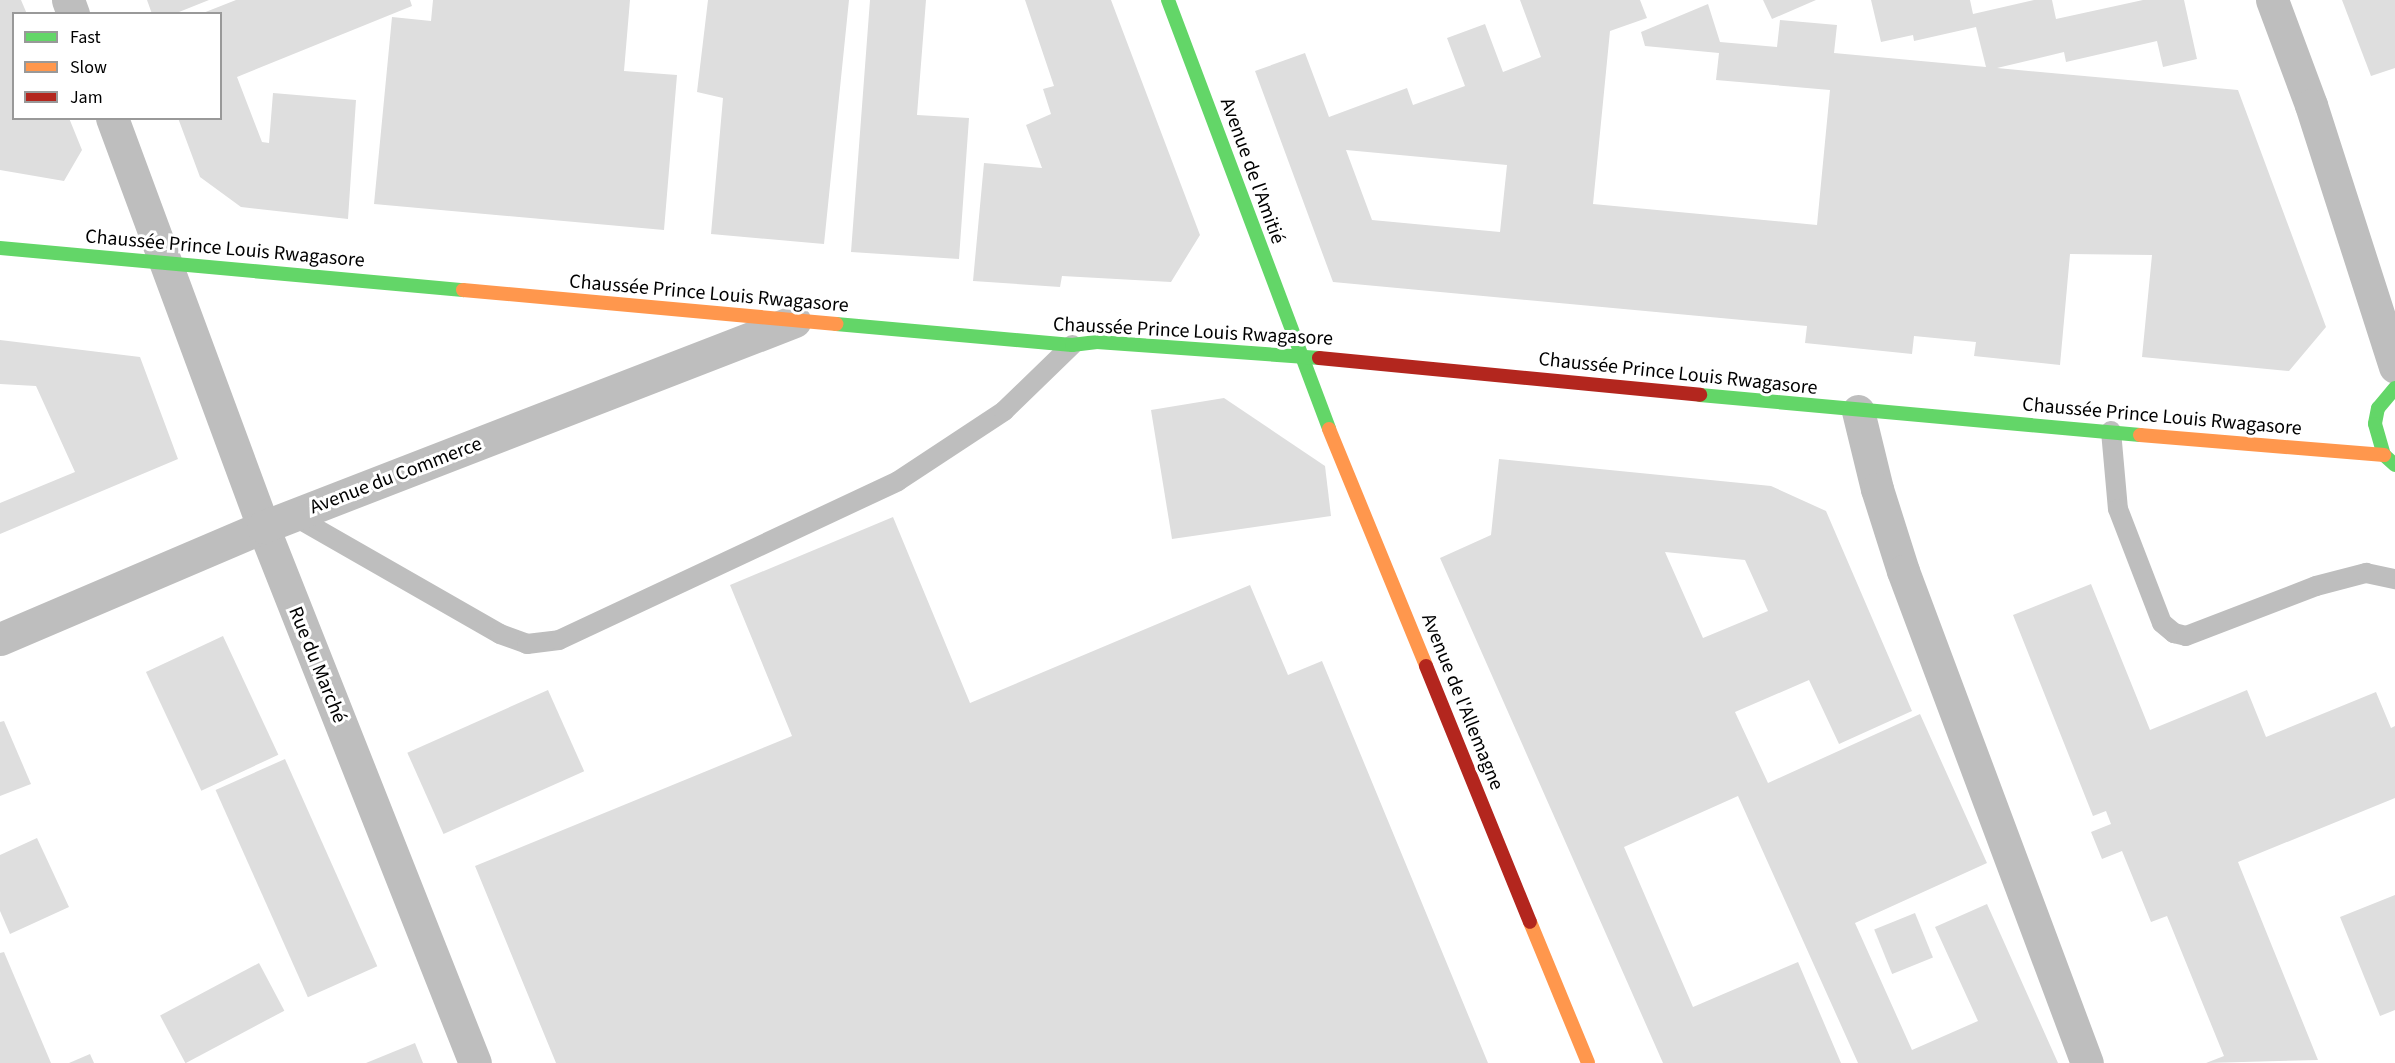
<!DOCTYPE html>
<meta charset="utf-8">
<style>
body{margin:0}
#map{position:relative;width:2395px;height:1063px;overflow:hidden;background:#fff;font-family:"Source Sans 3",sans-serif}
div>[style]{position:absolute}
[style*='--x']{left:calc(var(--x)*1px);top:calc(var(--y)*1px);width:calc(var(--w)*1px);rotate:calc(var(--a)*1deg)}
.building>*{inset:0;background:#dedede;transform-origin:0 0}
.lane>*{height:20px;margin:-10px;padding:0 10px;transform-origin:10px;border-radius:10px;background:#bebebe}
.street>*{height:33px;margin:-16.5px;padding:0 16.5px;transform-origin:16.5px;border-radius:16.5px;background:#bebebe}
.fast>*{height:14px;margin:-7px;padding:0 7px;transform-origin:7px;border-radius:7px;background:#63d668}
.slow>*{height:14px;margin:-7px;padding:0 7px;transform-origin:7px;border-radius:7px;background:#ff974d}
.jam>*{height:14px;margin:-7px;padding:0 7px;transform-origin:7px;border-radius:7px;background:#b3261e}
span{translate:-50% -50%;white-space:nowrap;text-align:center;line-height:1.15;-webkit-text-stroke:6px #fff;paint-order:stroke}
.street-label{font-size:20px;color:#000}
.legend{position:absolute;left:12px;top:12px;width:210px;height:108px;box-sizing:border-box;background:#fff;border:2px solid #999;margin:0;padding:8px 10px;list-style:none;font-size:18px;color:#000}
.legend li{display:flex;align-items:center;gap:12px;height:30px}
.legend b{width:30px;border:2px solid #999}
</style>
<div id="map">
<div class="building">
<i style="clip-path:polygon(0 0,21px 0,27px 14px,14px 14px,14px 118px,69px 118px,82px 150px,64px 181px,0 170px)"></i>
<i style="clip-path:polygon(147px 0,209px 0,174px 14px,152px 14px)"></i>
<i style="clip-path:polygon(236px 0,410px 0,412px 6px,237px 77px,262px 142px,269px 143px,273px 93px,356px 100px,348px 219px,241px 207px,200px 177px,178px 118px,220px 118px,220px 14px,203px 13px)"></i>
<i style="clip-path:polygon(433px 0,630px 0,624px 71px,677px 75px,664px 230px,374px 204px,392px 17px,431px 21px)"></i>
<i style="clip-path:polygon(708px 0,849px 0,824px 244px,711px 234px,723px 98px,697px 92px)"></i>
<i style="clip-path:polygon(870px 0,926px 0,917px 115px,969px 118px,959px 259px,851px 252px)"></i>
<i style="clip-path:polygon(1025px 0,1111px 0,1200px 235px,1171px 282px,1062px 276px,1060px 287px,973px 281px,984px 163px,1042px 168px,1026px 125px,1051px 114px,1043px 89px,1054px 86px)"></i>
<i style="clip-path:polygon(evenodd,1520px 0,1640px 0,1647px 18px,1610px 31px,1593px 204px,1817px 225px,1830px 90px,1716px 80px,1719px 53px,1645px 46px,1641px 32px,1708px 4px,1720px 42px,1777px 47px,1780px 20px,1837px 25px,1834px 53px,1986px 67px,1976px 27px,1914px 41px,1913px 35px,1881px 42px,1871px 0,1970px 0,1973px 14px,2034px 0,2052px 0,2056px 19px,2143px 0,2184px 0,2197px 59px,2163px 67px,2157px 41px,2066px 62px,2064px 52px,1997px 68px,2238px 90px,2326px 327px,2289px 371px,2142px 357px,2152px 255px,2070px 254px,2060px 365px,1974px 356px,1976px 342px,1914px 336px,1912px 354px,1805px 343px,1807px 326px,1333px 282px,1255px 71px,1305px 53px,1329px 117px,1407px 88px,1413px 105px,1465px 86px,1447px 38px,1485px 24px,1503px 72px,1541px 57px,1520px 0,1346px 150px,1507px 165px,1500px 232px,1372px 220px,1346px 150px)"></i>
<i style="clip-path:polygon(1763px 0,1816px 0,1772px 19px)"></i>
<i style="clip-path:polygon(2342px 0,2395px 0,2395px 68px,2371px 76px)"></i>
<i style="clip-path:polygon(0 340px,140px 357px,178px 459px,0 534px,0 503px,75px 472px,36px 386px,0 384px)"></i>
<i style="clip-path:polygon(1224px 398px,1325px 466px,1331px 516px,1172px 539px,1151px 410px)"></i>
<i style="clip-path:polygon(evenodd,1499px 459px,1771px 486px,1826px 511px,1912px 711px,1839px 744px,1809px 680px,1735px 712px,1768px 783px,1920px 714px,1987px 863px,1855px 923px,1912px 1050px,1978px 1021px,1935px 927px,1987px 904px,2058px 1063px,1858px 1063px,1738px 796px,1624px 847px,1693px 1007px,1798px 962px,1841px 1063px,1663px 1063px,1440px 558px,1491px 535px,1499px 459px,1665px 552px,1745px 560px,1768px 611px,1703px 638px,1665px 552px)"></i>
<i style="clip-path:polygon(893px 517px,970px 703px,1250px 585px,1288px 675px,1322px 661px,1488px 1063px,556px 1063px,475px 866px,792px 736px,730px 585px)"></i>
<i style="clip-path:polygon(2091px 584px,2150px 730px,2247px 690px,2266px 737px,2376px 692px,2391px 728px,2395px 726px,2395px 798px,2238px 862px,2318px 1060px,2206px 1063px,2224px 1056px,2167px 916px,2151px 922px,2122px 851px,2102px 859px,2091px 832px,2111px 824px,2106px 811px,2093px 816px,2013px 615px)"></i>
<i style="left:223px;top:636px;width:131px;height:85px;rotate:65deg"></i>
<i style="left:548px;top:690px;width:89px;height:154px;rotate:66deg"></i>
<i style="clip-path:polygon(4px 721px,31px 784px,0 796px,0 722px)"></i>
<i style="left:285px;top:759px;width:227px;height:76px;rotate:66deg"></i>
<i style="clip-path:polygon(37px 838px,69px 907px,10px 934px,0 911px,0 855px)"></i>
<i style="clip-path:polygon(2395px 895px,2395px 1010px,2380px 1016px,2340px 917px)"></i>
<i style="left:1915px;top:913px;width:48px;height:44px;rotate:68deg"></i>
<i style="clip-path:polygon(4px 952px,51px 1063px,0 1063px,0 953px)"></i>
<i style="left:259px;top:963px;width:54px;height:112px;rotate:62deg"></i>
<i style="clip-path:polygon(415px 1043px,423px 1063px,366px 1063px)"></i>
<i style="clip-path:polygon(90px 1054px,94px 1063px,69px 1063px)"></i>
</div>
<div class="lane">
<i style="--x:2111;--y:431;--w:78;--a:84.9"></i>
<i style="--x:2118;--y:509;--w:122;--a:68.9"></i>
<i style="--x:2162;--y:623;--w:16;--a:40"></i>
<i style="--x:2174;--y:633;--w:12;--a:14"></i>
<i style="--x:2186;--y:636;--w:139;--a:-21"></i>
<i style="--x:2316;--y:586;--w:52;--a:-14.6"></i>
<i style="--x:2366;--y:573;--w:30;--a:12"></i>
<i style="--x:294;--y:516;--w:237;--a:29.8"></i>
<i style="--x:500;--y:634;--w:29;--a:20"></i>
<i style="--x:527;--y:644;--w:32;--a:-7"></i>
<i style="--x:559;--y:640;--w:374;--a:-25.1"></i>
<i style="--x:898;--y:481;--w:127;--a:-33.4"></i>
<i style="--x:1004;--y:411;--w:95;--a:-44.1"></i>
</div>
<div class="street">
<i style="--x:68;--y:0;--w:15;--a:70"></i>
<i style="--x:2272;--y:0;--w:112;--a:69.6"></i>
<i style="--x:2311;--y:105;--w:275;--a:72.2"></i>
<i style="--x:112;--y:118;--w:436;--a:69.7"></i>
<i style="--x:263;--y:527;--w:576;--a:68.42"></i>
<i style="--x:1858;--y:411;--w:80;--a:76.3"></i>
<i style="--x:1877;--y:489;--w:86;--a:72.4"></i>
<i style="--x:1903;--y:571;--w:525;--a:69.5"></i>
<i style="--x:0;--y:639;--w:286;--a:-23.1"></i>
<i style="--x:263;--y:527;--w:570;--a:-21.17"></i>
</div>
<div class="fast">
<i style="--x:1168;--y:0;--w:458;--a:69.4"></i>
<i style="--x:0;--y:248;--w:465;--a:5.2"></i>
<i style="--x:836;--y:324;--w:237;--a:5.1"></i>
<i style="--x:1072;--y:345;--w:25;--a:-7"></i>
<i style="--x:1097;--y:342;--w:223;--a:4.1"></i>
<i style="--x:2395;--y:388;--w:26;--a:130"></i>
<i style="--x:2378;--y:408;--w:16;--a:101"></i>
<i style="--x:2375;--y:424;--w:32;--a:74"></i>
<i style="--x:2384;--y:455;--w:15;--a:42"></i>
<i style="--x:1700;--y:395;--w:442;--a:5.2"></i>
</div>
<div class="slow">
<i style="--x:463;--y:290;--w:375;--a:5.2"></i>
<i style="--x:1329;--y:429;--w:256;--a:67.7"></i>
<i style="--x:2140;--y:435;--w:245;--a:4.7"></i>
<i style="--x:1530;--y:922;--w:152;--a:67.6"></i>
</div>
<div class="jam">
<i style="--x:1319;--y:358;--w:383;--a:5.5"></i>
<i style="--x:1426;--y:666;--w:276;--a:67.9"></i>
</div>
<div class="street-label">
<span style="left:1252px;top:171px;rotate:70deg">Avenue de l'Amitié</span>
<span style="left:225px;top:249px;rotate:5deg">Chaussée Prince Louis Rwagasore</span>
<span style="left:709px;top:294px;rotate:5deg">Chaussée Prince Louis Rwagasore</span>
<span style="left:1193px;top:332px;rotate:3deg">Chaussée Prince Louis Rwagasore</span>
<span style="left:1678px;top:374px;rotate:6deg">Chaussée Prince Louis Rwagasore</span>
<span style="left:2162px;top:417px;rotate:5deg">Chaussée Prince Louis Rwagasore</span>
<span style="left:396px;top:476px;rotate:-21deg">Avenue du Commerce</span>
<span style="left:317px;top:665px;rotate:68deg">Rue du Marché</span>
<span style="left:1462px;top:702px;rotate:68deg">Avenue de l'Allemagne</span>
</div>
<ul class="legend">
<li><b style="height:8px;background:#63d668"></b>Fast</li>
<li><b style="height:8px;background:#ff974d"></b>Slow</li>
<li><b style="height:8px;background:#b3261e"></b>Jam</li>
</ul>
</div>
